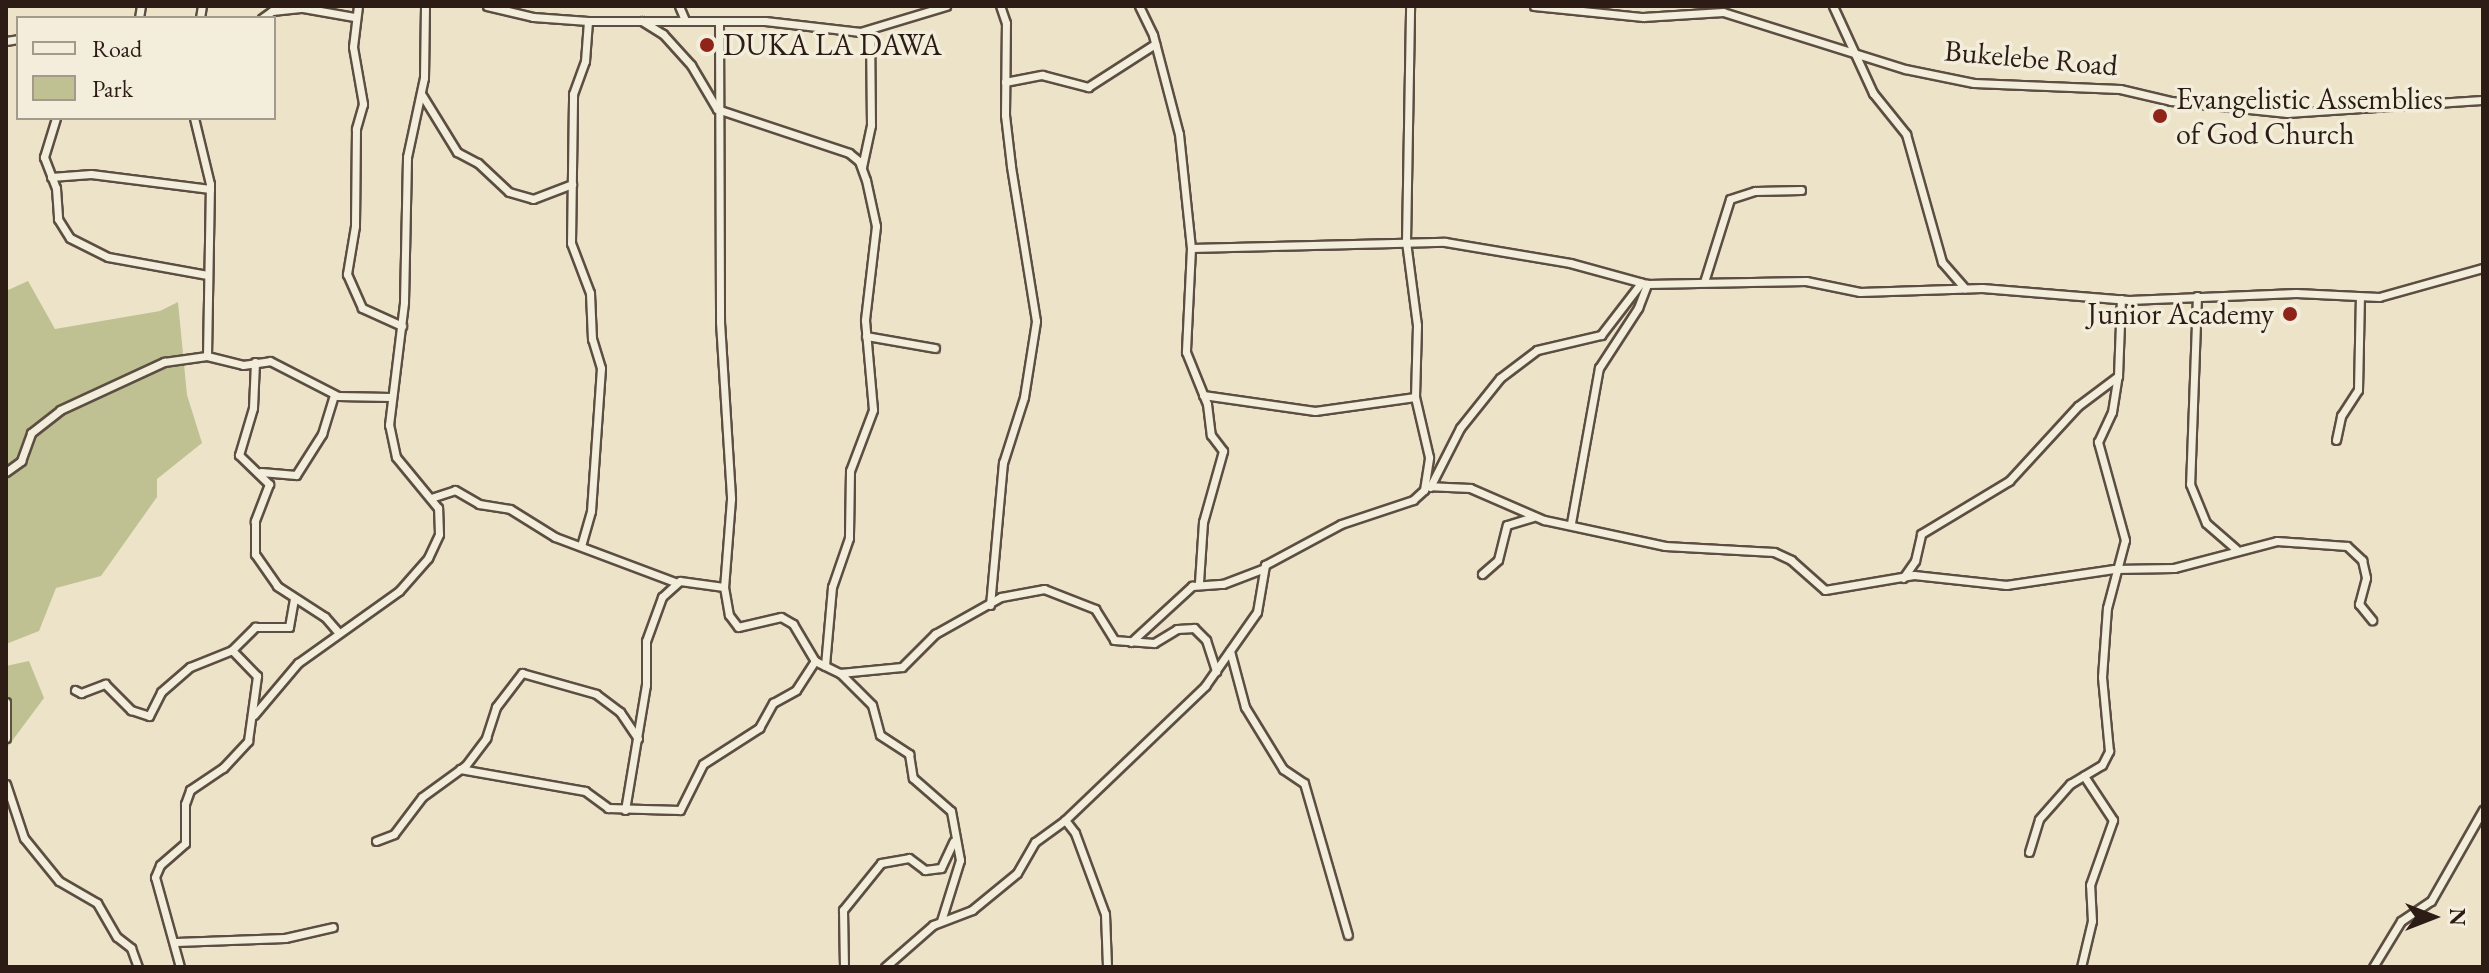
<!DOCTYPE html>
<style>
body{margin:0}
#map{position:relative;width:2489px;height:973px;overflow:hidden;background:#ede3c8;font-family:"EB Garamond",serif}
div>[style]{position:absolute}
[style*='--x']{left:calc(var(--x)*1px);top:calc(var(--y)*1px);width:calc(var(--w)*1px);rotate:calc(var(--a)*1deg)}
.green>*{inset:0;background:#bfc192}
.roads{filter:drop-shadow(2px 0 #5c4e42) drop-shadow(-2px 0 #5c4e42) drop-shadow(0 2px #5c4e42) drop-shadow(0 -2px #5c4e42)}
.street>*{height:7px;margin:-3.5px;padding:0 3.5px;transform-origin:3.5px;border-radius:3.5px;background:#f3eddb}
.dots>*{width:22px;height:22px;translate:-50% -50%;box-sizing:border-box;border:4px solid #f3eddb;border-radius:50%}
span{translate:-50% -50%;white-space:nowrap;text-align:center;line-height:1.15;-webkit-text-stroke:7px #f3eddb;paint-order:stroke}
.poi-label{font-size:30px;color:#2c1c15}
.left{translate:0 -50%;text-align:left}
.right{translate:-100% -50%;text-align:right}
.street-label{font-size:30px;color:#2c1c15}
.frame{position:absolute;inset:0;border:8px solid #2c1c15;pointer-events:none}
.legend{position:absolute;left:16px;top:16px;width:260px;height:104px;box-sizing:border-box;background:#f3eddb;border:2px solid #a3998c;margin:0;padding:10px 14px;list-style:none;font-size:24px;color:#2c1c15}
.legend li{display:flex;align-items:center;gap:16px;height:40px}
.legend b{width:40px;border:2px solid #a3998c}
.north{position:absolute;left:2393px;top:877px;width:80px;height:80px;-webkit-text-stroke:6px #f3eddb;paint-order:stroke;rotate:90deg;font-size:22px;font-weight:700;line-height:32px;text-align:center;color:#2c1c15}
.north::after{content:'';display:block;margin:auto;width:28px;height:36px;background:#2c1c15;clip-path:polygon(50% 0,100% 100%,50% 72%,0 100%)}
</style>
<div id="map">
<div class="green">
<i style="clip-path:polygon(28px 281px,55px 329px,160px 311px,178px 302px,187px 395px,202px 443px,157px 479px,157px 497px,101px 576px,56px 588px,39px 631px,6px 644px,6px 291px)"></i>
<i style="clip-path:polygon(29px 661px,44px 698px,6px 749px,6px 666px)"></i>
</div>
<div class="roads">
<div class="street">
<i style="--x:358;--y:6;--w:41;--a:97"></i>
<i style="--x:353;--y:47;--w:58;--a:80"></i>
<i style="--x:363;--y:104;--w:26;--a:106"></i>
<i style="--x:356;--y:129;--w:97;--a:90.6"></i>
<i style="--x:355;--y:226;--w:49;--a:99.5"></i>
<i style="--x:347;--y:274;--w:37;--a:66"></i>
<i style="--x:362;--y:308;--w:44;--a:24.2"></i>
<i style="--x:487;--y:6;--w:47;--a:13.4"></i>
<i style="--x:533;--y:17;--w:55;--a:4.2"></i>
<i style="--x:588;--y:21;--w:177;--a:0"></i>
<i style="--x:765;--y:21;--w:96;--a:6.6"></i>
<i style="--x:860;--y:32;--w:90;--a:-16.8"></i>
<i style="--x:679;--y:6;--w:15;--a:67"></i>
<i style="--x:1139;--y:6;--w:32;--a:64"></i>
<i style="--x:1153;--y:35;--w:102;--a:75.3"></i>
<i style="--x:1179;--y:134;--w:115;--a:84"></i>
<i style="--x:1191;--y:248;--w:104;--a:92.8"></i>
<i style="--x:1186;--y:352;--w:56;--a:68"></i>
<i style="--x:1207;--y:404;--w:31;--a:83"></i>
<i style="--x:1211;--y:435;--w:20;--a:53"></i>
<i style="--x:1223;--y:451;--w:74;--a:105.7"></i>
<i style="--x:1203;--y:522;--w:61;--a:93.8"></i>
<i style="--x:1534;--y:6;--w:110;--a:5.8"></i>
<i style="--x:1643;--y:17;--w:80;--a:-3.6"></i>
<i style="--x:1723;--y:12;--w:191;--a:17.4"></i>
<i style="--x:1905;--y:69;--w:70;--a:11.5"></i>
<i style="--x:1974;--y:83;--w:146;--a:2.4"></i>
<i style="--x:2120;--y:89;--w:52;--a:13.2"></i>
<i style="--x:2171;--y:101;--w:117;--a:5.9"></i>
<i style="--x:2287;--y:113;--w:196;--a:-3.8"></i>
<i style="--x:1833;--y:6;--w:96;--a:65.3"></i>
<i style="--x:1873;--y:93;--w:53;--a:51.2"></i>
<i style="--x:1906;--y:134;--w:133;--a:74.3"></i>
<i style="--x:1942;--y:262;--w:35;--a:49"></i>
<i style="--x:139;--y:18;--w:12;--a:-81"></i>
<i style="--x:200;--y:18;--w:12;--a:-81"></i>
<i style="--x:262;--y:18;--w:12;--a:-35"></i>
<i style="--x:272;--y:11;--w:31;--a:-6"></i>
<i style="--x:303;--y:8;--w:52;--a:10"></i>
<i style="--x:642;--y:21;--w:25;--a:32"></i>
<i style="--x:663;--y:34;--w:42;--a:47.9"></i>
<i style="--x:691;--y:65;--w:51;--a:59.4"></i>
<i style="--x:717;--y:109;--w:139;--a:18.4"></i>
<i style="--x:849;--y:153;--w:13;--a:39"></i>
<i style="--x:859;--y:161;--w:20;--a:70"></i>
<i style="--x:866;--y:180;--w:47;--a:77.7"></i>
<i style="--x:876;--y:226;--w:95;--a:96.7"></i>
<i style="--x:865;--y:320;--w:90;--a:84.9"></i>
<i style="--x:873;--y:410;--w:65;--a:110.7"></i>
<i style="--x:850;--y:471;--w:67;--a:90.9"></i>
<i style="--x:849;--y:538;--w:52;--a:109.1"></i>
<i style="--x:832;--y:587;--w:79;--a:95.1"></i>
<i style="--x:719;--y:21;--w:301;--a:89.8"></i>
<i style="--x:720;--y:322;--w:177;--a:86.4"></i>
<i style="--x:731;--y:499;--w:88;--a:94.5"></i>
<i style="--x:724;--y:587;--w:28;--a:80"></i>
<i style="--x:729;--y:615;--w:15;--a:53"></i>
<i style="--x:738;--y:627;--w:44;--a:-13.1"></i>
<i style="--x:781;--y:617;--w:14;--a:30"></i>
<i style="--x:793;--y:624;--w:43;--a:59.3"></i>
<i style="--x:815;--y:661;--w:28;--a:26"></i>
<i style="--x:840;--y:673;--w:45;--a:45"></i>
<i style="--x:872;--y:705;--w:31;--a:75"></i>
<i style="--x:880;--y:735;--w:35;--a:33"></i>
<i style="--x:909;--y:754;--w:24;--a:81"></i>
<i style="--x:913;--y:778;--w:50;--a:41"></i>
<i style="--x:951;--y:811;--w:50;--a:79.6"></i>
<i style="--x:960;--y:860;--w:64;--a:107.3"></i>
<i style="--x:6;--y:41;--w:12;--a:-9"></i>
<i style="--x:1005;--y:82;--w:38;--a:-11"></i>
<i style="--x:1042;--y:75;--w:48;--a:14.6"></i>
<i style="--x:1088;--y:87;--w:80;--a:-32.7"></i>
<i style="--x:422;--y:95;--w:67;--a:58.4"></i>
<i style="--x:457;--y:152;--w:24;--a:28"></i>
<i style="--x:478;--y:163;--w:42;--a:43.1"></i>
<i style="--x:509;--y:192;--w:25;--a:16"></i>
<i style="--x:533;--y:199;--w:42;--a:-21"></i>
<i style="--x:56;--y:118;--w:41;--a:107.1"></i>
<i style="--x:44;--y:157;--w:33;--a:69"></i>
<i style="--x:56;--y:188;--w:31;--a:86"></i>
<i style="--x:58;--y:219;--w:22;--a:58"></i>
<i style="--x:70;--y:238;--w:42;--a:26.6"></i>
<i style="--x:108;--y:257;--w:101;--a:10.3"></i>
<i style="--x:862;--y:167;--w:43;--a:-77.9"></i>
<i style="--x:871;--y:125;--w:95;--a:-90.6"></i>
<i style="--x:51;--y:177;--w:40;--a:-4.3"></i>
<i style="--x:91;--y:174;--w:120;--a:7.2"></i>
<i style="--x:1191;--y:248;--w:254;--a:-1.4"></i>
<i style="--x:1445;--y:242;--w:127;--a:9.5"></i>
<i style="--x:1570;--y:263;--w:80;--a:15.3"></i>
<i style="--x:1647;--y:284;--w:159;--a:-1.1"></i>
<i style="--x:1806;--y:281;--w:55;--a:11.5"></i>
<i style="--x:1860;--y:292;--w:122;--a:-1.9"></i>
<i style="--x:1982;--y:288;--w:147;--a:4.7"></i>
<i style="--x:2129;--y:300;--w:167;--a:-2.4"></i>
<i style="--x:2296;--y:293;--w:83;--a:2.8"></i>
<i style="--x:2379;--y:297;--w:108;--a:-15.6"></i>
<i style="--x:1704;--y:282;--w:87;--a:-72.6"></i>
<i style="--x:1730;--y:199;--w:26;--a:-18"></i>
<i style="--x:1755;--y:191;--w:46;--a:-1.2"></i>
<i style="--x:2197;--y:296;--w:188;--a:92.1"></i>
<i style="--x:2190;--y:484;--w:42;--a:67.7"></i>
<i style="--x:2206;--y:523;--w:40;--a:41"></i>
<i style="--x:866;--y:336;--w:70;--a:9.9"></i>
<i style="--x:207;--y:356;--w:37;--a:14"></i>
<i style="--x:243;--y:365;--w:27;--a:-8"></i>
<i style="--x:270;--y:361;--w:76;--a:27.2"></i>
<i style="--x:338;--y:396;--w:52;--a:1.1"></i>
<i style="--x:255;--y:362;--w:46;--a:92.5"></i>
<i style="--x:253;--y:408;--w:49;--a:106.6"></i>
<i style="--x:239;--y:455;--w:42;--a:44"></i>
<i style="--x:269;--y:484;--w:40;--a:111"></i>
<i style="--x:255;--y:521;--w:33;--a:90"></i>
<i style="--x:255;--y:554;--w:39;--a:55"></i>
<i style="--x:277;--y:586;--w:57;--a:32.9"></i>
<i style="--x:325;--y:617;--w:20;--a:49"></i>
<i style="--x:1203;--y:395;--w:113;--a:8.1"></i>
<i style="--x:1315;--y:411;--w:101;--a:-8"></i>
<i style="--x:2336;--y:440;--w:25;--a:-78"></i>
<i style="--x:2341;--y:416;--w:31;--a:-57"></i>
<i style="--x:2358;--y:390;--w:93;--a:-88.8"></i>
<i style="--x:6;--y:472;--w:19;--a:-36"></i>
<i style="--x:21;--y:461;--w:30;--a:-70"></i>
<i style="--x:31;--y:433;--w:37;--a:-38"></i>
<i style="--x:60;--y:410;--w:115;--a:-24.8"></i>
<i style="--x:164;--y:362;--w:43;--a:-7.9"></i>
<i style="--x:207;--y:356;--w:172;--a:-89"></i>
<i style="--x:210;--y:184;--w:68;--a:-103.6"></i>
<i style="--x:261;--y:472;--w:35;--a:5"></i>
<i style="--x:296;--y:475;--w:49;--a:-57.6"></i>
<i style="--x:322;--y:434;--w:41;--a:-72.9"></i>
<i style="--x:1426;--y:486;--w:44;--a:2.6"></i>
<i style="--x:1470;--y:488;--w:81;--a:23.4"></i>
<i style="--x:1544;--y:520;--w:124;--a:12.1"></i>
<i style="--x:1665;--y:546;--w:109;--a:3.2"></i>
<i style="--x:1774;--y:552;--w:19;--a:25"></i>
<i style="--x:1791;--y:560;--w:45;--a:41.4"></i>
<i style="--x:1825;--y:590;--w:90;--a:-9.6"></i>
<i style="--x:1914;--y:575;--w:93;--a:6.2"></i>
<i style="--x:2006;--y:585;--w:109;--a:-8.4"></i>
<i style="--x:2114;--y:569;--w:60;--a:-1"></i>
<i style="--x:2174;--y:568;--w:106;--a:-14.7"></i>
<i style="--x:2277;--y:541;--w:70;--a:4.1"></i>
<i style="--x:2347;--y:546;--w:21;--a:43"></i>
<i style="--x:2362;--y:560;--w:18;--a:77"></i>
<i style="--x:2366;--y:578;--w:27;--a:105"></i>
<i style="--x:2359;--y:604;--w:21;--a:51"></i>
<i style="--x:1430;--y:487;--w:66;--a:-63"></i>
<i style="--x:1460;--y:428;--w:64;--a:-51.3"></i>
<i style="--x:1500;--y:378;--w:46;--a:-37.1"></i>
<i style="--x:1537;--y:350;--w:66;--a:-13.2"></i>
<i style="--x:1601;--y:335;--w:66;--a:-52.4"></i>
<i style="--x:431;--y:498;--w:25;--a:-18"></i>
<i style="--x:455;--y:490;--w:28;--a:30"></i>
<i style="--x:479;--y:504;--w:31;--a:9"></i>
<i style="--x:510;--y:509;--w:53;--a:31.9"></i>
<i style="--x:555;--y:537;--w:128;--a:20.6"></i>
<i style="--x:1571;--y:523;--w:158;--a:-79.8"></i>
<i style="--x:1599;--y:368;--w:72;--a:-57"></i>
<i style="--x:1638;--y:308;--w:26;--a:-69"></i>
<i style="--x:581;--y:546;--w:36;--a:-74"></i>
<i style="--x:591;--y:511;--w:143;--a:-86"></i>
<i style="--x:601;--y:368;--w:30;--a:-107"></i>
<i style="--x:592;--y:339;--w:46;--a:-92.5"></i>
<i style="--x:590;--y:293;--w:53;--a:-110.8"></i>
<i style="--x:571;--y:243;--w:149;--a:-89.2"></i>
<i style="--x:573;--y:94;--w:35;--a:-70"></i>
<i style="--x:585;--y:61;--w:40;--a:-85.7"></i>
<i style="--x:1482;--y:574;--w:21;--a:-41"></i>
<i style="--x:1498;--y:560;--w:36;--a:-76"></i>
<i style="--x:1507;--y:525;--w:27;--a:-17"></i>
<i style="--x:1903;--y:578;--w:21;--a:-55"></i>
<i style="--x:1915;--y:561;--w:28;--a:-77"></i>
<i style="--x:1921;--y:534;--w:103;--a:-31.1"></i>
<i style="--x:2009;--y:481;--w:102;--a:-47.4"></i>
<i style="--x:2078;--y:406;--w:50;--a:-36.9"></i>
<i style="--x:990;--y:605;--w:143;--a:-84.8"></i>
<i style="--x:1003;--y:463;--w:69;--a:-72.3"></i>
<i style="--x:1024;--y:397;--w:77;--a:-81"></i>
<i style="--x:1036;--y:321;--w:157;--a:-99.2"></i>
<i style="--x:1011;--y:166;--w:51;--a:-96.7"></i>
<i style="--x:1005;--y:115;--w:92;--a:-89.4"></i>
<i style="--x:1006;--y:23;--w:18;--a:-109"></i>
<i style="--x:1131;--y:642;--w:83;--a:-42.6"></i>
<i style="--x:1192;--y:586;--w:31;--a:-4"></i>
<i style="--x:1223;--y:584;--w:42;--a:-21"></i>
<i style="--x:1230;--y:651;--w:58;--a:75"></i>
<i style="--x:1245;--y:707;--w:73;--a:58.5"></i>
<i style="--x:1283;--y:769;--w:25;--a:34"></i>
<i style="--x:1304;--y:783;--w:158;--a:73.9"></i>
<i style="--x:840;--y:673;--w:62;--a:-5.5"></i>
<i style="--x:902;--y:667;--w:47;--a:-45"></i>
<i style="--x:935;--y:634;--w:76;--a:-29.3"></i>
<i style="--x:1001;--y:597;--w:44;--a:-10.5"></i>
<i style="--x:1044;--y:589;--w:55;--a:21.4"></i>
<i style="--x:1095;--y:609;--w:36;--a:58"></i>
<i style="--x:1114;--y:640;--w:40;--a:4.3"></i>
<i style="--x:1154;--y:643;--w:27;--a:-31"></i>
<i style="--x:1177;--y:629;--w:17;--a:-3"></i>
<i style="--x:1194;--y:628;--w:17;--a:45"></i>
<i style="--x:1206;--y:640;--w:33;--a:72"></i>
<i style="--x:75;--y:690;--w:7;--a:27"></i>
<i style="--x:81;--y:693;--w:26;--a:-21"></i>
<i style="--x:105;--y:684;--w:37;--a:45"></i>
<i style="--x:131;--y:710;--w:19;--a:18"></i>
<i style="--x:149;--y:716;--w:27;--a:-63"></i>
<i style="--x:161;--y:692;--w:38;--a:-41"></i>
<i style="--x:190;--y:667;--w:45;--a:-22"></i>
<i style="--x:232;--y:650;--w:33;--a:-45"></i>
<i style="--x:255;--y:627;--w:34;--a:0"></i>
<i style="--x:289;--y:627;--w:28;--a:-80"></i>
<i style="--x:6;--y:702;--w:36;--a:90"></i>
<i style="--x:254;--y:715;--w:68;--a:-49.8"></i>
<i style="--x:298;--y:663;--w:124;--a:-35.5"></i>
<i style="--x:399;--y:591;--w:44;--a:-48.7"></i>
<i style="--x:428;--y:558;--w:26;--a:-65"></i>
<i style="--x:439;--y:534;--w:26;--a:-92"></i>
<i style="--x:438;--y:508;--w:66;--a:-129.5"></i>
<i style="--x:396;--y:457;--w:33;--a:-102"></i>
<i style="--x:389;--y:425;--w:124;--a:-83"></i>
<i style="--x:404;--y:302;--w:145;--a:-88.8"></i>
<i style="--x:407;--y:157;--w:81;--a:-77.9"></i>
<i style="--x:424;--y:78;--w:72;--a:-89.2"></i>
<i style="--x:460;--y:769;--w:127;--a:10"></i>
<i style="--x:585;--y:791;--w:29;--a:36"></i>
<i style="--x:608;--y:808;--w:72;--a:1.6"></i>
<i style="--x:680;--y:810;--w:51;--a:-63.4"></i>
<i style="--x:703;--y:764;--w:67;--a:-32.7"></i>
<i style="--x:759;--y:728;--w:29;--a:-61"></i>
<i style="--x:773;--y:703;--w:26;--a:-29"></i>
<i style="--x:796;--y:690;--w:35;--a:-57"></i>
<i style="--x:6;--y:784;--w:57;--a:71.6"></i>
<i style="--x:24;--y:838;--w:55;--a:50.9"></i>
<i style="--x:59;--y:881;--w:44;--a:30.1"></i>
<i style="--x:97;--y:903;--w:39;--a:60"></i>
<i style="--x:117;--y:937;--w:18;--a:38"></i>
<i style="--x:131;--y:948;--w:20;--a:70"></i>
<i style="--x:625;--y:810;--w:127;--a:-80.5"></i>
<i style="--x:646;--y:685;--w:44;--a:-90"></i>
<i style="--x:646;--y:641;--w:47;--a:-70"></i>
<i style="--x:662;--y:597;--w:24;--a:-42"></i>
<i style="--x:680;--y:581;--w:44;--a:7.8"></i>
<i style="--x:1065;--y:820;--w:16;--a:52"></i>
<i style="--x:1075;--y:833;--w:86;--a:69.7"></i>
<i style="--x:1105;--y:914;--w:53;--a:87.8"></i>
<i style="--x:376;--y:841;--w:19;--a:-21"></i>
<i style="--x:394;--y:834;--w:46;--a:-52.9"></i>
<i style="--x:422;--y:797;--w:54;--a:-36"></i>
<i style="--x:466;--y:765;--w:34;--a:-53"></i>
<i style="--x:486;--y:738;--w:33;--a:-72"></i>
<i style="--x:496;--y:707;--w:43;--a:-52.6"></i>
<i style="--x:522;--y:673;--w:77;--a:15.8"></i>
<i style="--x:596;--y:694;--w:30;--a:37"></i>
<i style="--x:620;--y:712;--w:32;--a:56"></i>
<i style="--x:2029;--y:852;--w:34;--a:-73"></i>
<i style="--x:2039;--y:819;--w:47;--a:-48.5"></i>
<i style="--x:2070;--y:784;--w:37;--a:-31"></i>
<i style="--x:2102;--y:765;--w:16;--a:-63"></i>
<i style="--x:2109;--y:751;--w:74;--a:-95.4"></i>
<i style="--x:2102;--y:677;--w:69;--a:-85.9"></i>
<i style="--x:2107;--y:608;--w:70;--a:-75.2"></i>
<i style="--x:2125;--y:540;--w:102;--a:-105.4"></i>
<i style="--x:2098;--y:442;--w:33;--a:-65"></i>
<i style="--x:2112;--y:412;--w:36;--a:-81"></i>
<i style="--x:2118;--y:376;--w:77;--a:-87.8"></i>
<i style="--x:176;--y:942;--w:109;--a:-2.1"></i>
<i style="--x:285;--y:938;--w:49;--a:-12.9"></i>
<i style="--x:180;--y:967;--w:93;--a:-105.5"></i>
<i style="--x:155;--y:877;--w:13;--a:-67"></i>
<i style="--x:160;--y:865;--w:33;--a:-41"></i>
<i style="--x:185;--y:843;--w:39;--a:-90"></i>
<i style="--x:185;--y:804;--w:15;--a:-70"></i>
<i style="--x:190;--y:790;--w:40;--a:-34"></i>
<i style="--x:223;--y:768;--w:37;--a:-47"></i>
<i style="--x:248;--y:741;--w:66;--a:-82.1"></i>
<i style="--x:257;--y:676;--w:36;--a:-134"></i>
<i style="--x:844;--y:967;--w:57;--a:-91"></i>
<i style="--x:843;--y:910;--w:60;--a:-51"></i>
<i style="--x:881;--y:863;--w:28;--a:-10"></i>
<i style="--x:909;--y:858;--w:20;--a:37"></i>
<i style="--x:925;--y:870;--w:16;--a:-7"></i>
<i style="--x:941;--y:868;--w:29;--a:-65"></i>
<i style="--x:885;--y:967;--w:64;--a:-41.2"></i>
<i style="--x:933;--y:925;--w:42;--a:-21"></i>
<i style="--x:972;--y:910;--w:58;--a:-39.4"></i>
<i style="--x:1017;--y:873;--w:36;--a:-60"></i>
<i style="--x:1035;--y:842;--w:37;--a:-36"></i>
<i style="--x:1065;--y:820;--w:194;--a:-43.7"></i>
<i style="--x:1205;--y:686;--w:90;--a:-54.9"></i>
<i style="--x:1257;--y:612;--w:48;--a:-80.3"></i>
<i style="--x:1265;--y:565;--w:86;--a:-28.3"></i>
<i style="--x:1341;--y:524;--w:76;--a:-18.4"></i>
<i style="--x:1413;--y:500;--w:15;--a:-42"></i>
<i style="--x:1424;--y:490;--w:33;--a:-81"></i>
<i style="--x:1429;--y:457;--w:62;--a:-103.1"></i>
<i style="--x:1415;--y:397;--w:72;--a:-88.4"></i>
<i style="--x:1417;--y:325;--w:84;--a:-97.5"></i>
<i style="--x:1406;--y:242;--w:236;--a:-89"></i>
<i style="--x:2081;--y:967;--w:47;--a:-76.6"></i>
<i style="--x:2092;--y:921;--w:36;--a:-93"></i>
<i style="--x:2090;--y:885;--w:69;--a:-70.5"></i>
<i style="--x:2113;--y:820;--w:53;--a:-123.4"></i>
<i style="--x:2373;--y:967;--w:54;--a:-58.7"></i>
<i style="--x:2401;--y:921;--w:36;--a:-34"></i>
<i style="--x:2431;--y:901;--w:105;--a:-60.3"></i>
</div>
</div>
<div class="dots">
<i style="left:707px;top:45px;background:#8f2418"></i>
<i style="left:2160px;top:116px;background:#8f2418"></i>
<i style="left:2290px;top:314px;background:#8f2418"></i>
</div>
<div class="poi-label">
<span class="left" style="left:723px;top:45px">DUKA LA DAWA</span>
<span class="left" style="left:2176px;top:116px">Evangelistic Assemblies<br>of God Church</span>
<span class="right" style="left:2274px;top:314px">Junior Academy</span>
</div>
<div class="street-label">
<span style="left:2031px;top:58px;rotate:5deg">Bukelebe Road</span>
</div>
<div class="frame"></div>
<ul class="legend">
<li><b style="height:10px;background:#f3eddb"></b>Road</li>
<li><b style="height:22px;background:#bfc192"></b>Park</li>
</ul>
<div class="north">N</div>
</div>
